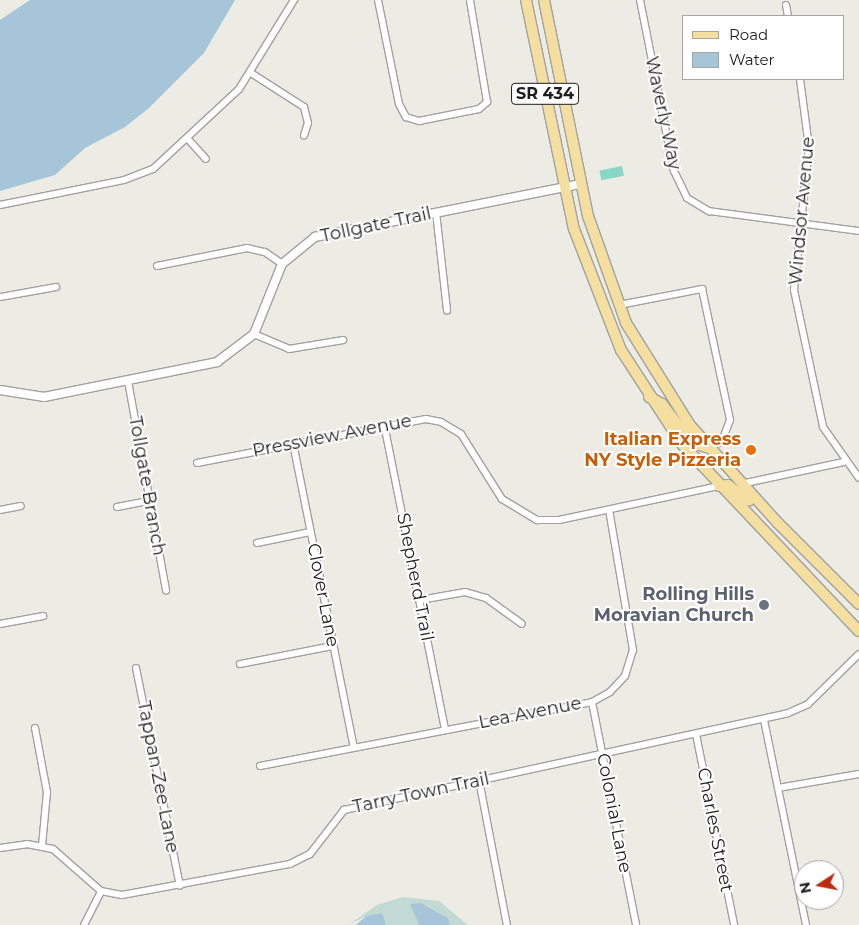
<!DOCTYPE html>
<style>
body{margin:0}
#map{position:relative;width:859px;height:925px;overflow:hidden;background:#edece4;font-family:Montserrat,sans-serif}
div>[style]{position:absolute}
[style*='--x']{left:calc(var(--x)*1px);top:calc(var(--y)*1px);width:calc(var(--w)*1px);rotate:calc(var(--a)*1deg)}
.wetland>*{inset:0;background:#c2dad3}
.pitch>*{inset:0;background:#87d7c6;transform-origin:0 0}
.water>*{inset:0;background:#a7c5d8}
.roads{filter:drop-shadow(1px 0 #a1a1a1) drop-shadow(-1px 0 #a1a1a1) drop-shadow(0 1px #a1a1a1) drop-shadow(0 -1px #a1a1a1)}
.minor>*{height:6px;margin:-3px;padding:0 3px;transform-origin:3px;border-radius:3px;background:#fff}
.tertiary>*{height:8px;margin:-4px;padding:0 4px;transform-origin:4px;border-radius:4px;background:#fff}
.primary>*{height:10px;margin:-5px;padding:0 5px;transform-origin:5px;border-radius:5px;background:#f4dfa1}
.dots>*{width:14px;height:14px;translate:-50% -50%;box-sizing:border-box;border:2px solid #fff;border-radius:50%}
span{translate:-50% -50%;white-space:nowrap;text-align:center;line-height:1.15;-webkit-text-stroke:4px #fff;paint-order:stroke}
.shield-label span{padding:1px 4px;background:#fff;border:1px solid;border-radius:4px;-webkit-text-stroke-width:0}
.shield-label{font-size:16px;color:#1d1d1d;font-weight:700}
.street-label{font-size:18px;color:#1d1d1d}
.food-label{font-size:18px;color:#c56008;font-weight:700}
.right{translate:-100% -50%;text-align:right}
.worship-label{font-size:18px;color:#5b616d;font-weight:700}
.legend{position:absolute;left:682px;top:15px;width:162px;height:65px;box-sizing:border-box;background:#fff;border:1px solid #a5a5a5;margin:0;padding:6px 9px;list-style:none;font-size:15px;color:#1d1d1d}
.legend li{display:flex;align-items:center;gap:10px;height:25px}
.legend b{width:25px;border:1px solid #a5a5a5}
.north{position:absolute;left:794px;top:860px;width:50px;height:50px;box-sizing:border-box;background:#fff;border:1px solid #a5a5a5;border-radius:50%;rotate:259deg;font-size:14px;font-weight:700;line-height:20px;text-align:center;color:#1d1d1d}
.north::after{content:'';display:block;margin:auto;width:18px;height:22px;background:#bb2c0f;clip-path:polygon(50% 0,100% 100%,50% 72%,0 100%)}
</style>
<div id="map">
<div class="wetland">
<i style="clip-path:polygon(403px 897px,439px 901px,468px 925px,450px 925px,448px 918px,427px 906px,411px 904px,419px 925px,386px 925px,366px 916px,348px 925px,377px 905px)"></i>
</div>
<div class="pitch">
<i style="left:622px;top:166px;width:10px;height:23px;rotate:79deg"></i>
</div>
<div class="water">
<i style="clip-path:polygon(30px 0,235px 0,204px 53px,149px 108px,125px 127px,85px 148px,55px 175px,0 191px,0 20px)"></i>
<i style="clip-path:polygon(421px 903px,448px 918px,450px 925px,419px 925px,410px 904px)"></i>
<i style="clip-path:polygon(382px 913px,386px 925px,356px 925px,366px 916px)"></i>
</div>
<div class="roads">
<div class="minor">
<i style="--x:378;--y:0;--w:106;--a:78.6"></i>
<i style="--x:399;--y:104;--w:15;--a:62"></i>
<i style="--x:406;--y:117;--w:14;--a:17"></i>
<i style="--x:419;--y:121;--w:61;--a:-11.3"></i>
<i style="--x:479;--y:109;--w:11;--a:-41"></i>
<i style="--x:487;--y:102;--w:103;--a:-99.5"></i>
<i style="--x:640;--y:0;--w:174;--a:78.8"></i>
<i style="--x:674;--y:171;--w:30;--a:64"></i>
<i style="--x:687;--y:198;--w:26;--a:31"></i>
<i style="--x:709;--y:211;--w:151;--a:7.6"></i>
<i style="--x:786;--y:5;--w:11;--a:80"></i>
<i style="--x:251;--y:73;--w:63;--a:32.7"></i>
<i style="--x:304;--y:107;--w:16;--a:76"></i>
<i style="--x:308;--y:123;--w:13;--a:108"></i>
<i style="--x:800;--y:79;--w:69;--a:82.5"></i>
<i style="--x:809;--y:147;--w:144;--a:96"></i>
<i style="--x:794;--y:290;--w:140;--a:78"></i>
<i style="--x:823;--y:427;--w:62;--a:54.8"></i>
<i style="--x:187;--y:138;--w:28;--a:48"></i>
<i style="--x:0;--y:205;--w:126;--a:-11.4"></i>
<i style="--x:124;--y:180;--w:31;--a:-21"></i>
<i style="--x:153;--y:169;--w:117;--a:-42.9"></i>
<i style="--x:239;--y:89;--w:105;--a:-58.3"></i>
<i style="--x:436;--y:212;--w:99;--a:83.6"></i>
<i style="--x:157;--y:266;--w:92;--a:-11.3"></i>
<i style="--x:247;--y:248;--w:18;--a:13"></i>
<i style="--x:265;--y:252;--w:21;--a:35"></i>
<i style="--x:0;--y:297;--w:57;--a:-10.1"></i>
<i style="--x:619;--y:305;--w:85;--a:-10.9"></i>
<i style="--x:702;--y:289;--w:134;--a:77.9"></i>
<i style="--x:730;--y:420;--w:22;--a:111"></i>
<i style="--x:722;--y:441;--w:15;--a:152"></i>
<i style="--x:254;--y:334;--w:38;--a:23"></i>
<i style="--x:289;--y:349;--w:55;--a:-9.5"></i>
<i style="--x:128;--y:381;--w:213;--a:79.7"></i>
<i style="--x:384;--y:424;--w:312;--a:78.7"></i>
<i style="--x:293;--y:443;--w:310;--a:78.7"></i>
<i style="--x:197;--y:463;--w:233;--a:-10.9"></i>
<i style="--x:426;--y:419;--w:15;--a:11"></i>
<i style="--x:441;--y:422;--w:23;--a:31"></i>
<i style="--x:461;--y:434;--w:77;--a:57.8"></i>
<i style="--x:502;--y:499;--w:41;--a:31"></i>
<i style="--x:537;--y:520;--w:22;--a:0"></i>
<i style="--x:559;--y:520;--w:164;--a:-12"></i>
<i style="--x:741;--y:484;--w:105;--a:-12.1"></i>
<i style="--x:117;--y:507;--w:31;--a:-11"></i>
<i style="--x:0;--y:510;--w:21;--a:-11"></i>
<i style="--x:257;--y:543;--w:54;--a:-11.7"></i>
<i style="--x:420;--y:600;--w:46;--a:-10.1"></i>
<i style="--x:465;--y:592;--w:22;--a:16"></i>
<i style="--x:486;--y:598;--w:44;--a:35.8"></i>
<i style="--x:0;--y:624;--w:44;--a:-10.5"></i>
<i style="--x:240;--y:664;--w:95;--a:-11"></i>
<i style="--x:136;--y:668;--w:222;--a:78.6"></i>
<i style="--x:592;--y:702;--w:227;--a:78.8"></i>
<i style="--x:764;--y:720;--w:209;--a:78.4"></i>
<i style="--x:35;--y:728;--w:65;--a:79.4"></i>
<i style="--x:47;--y:792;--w:54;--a:95.3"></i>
<i style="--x:696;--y:734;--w:195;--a:78.7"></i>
<i style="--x:260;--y:766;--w:338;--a:-10.9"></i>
<i style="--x:592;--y:702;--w:21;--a:-29"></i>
<i style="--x:610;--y:692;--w:22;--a:-47"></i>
<i style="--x:625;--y:676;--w:27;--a:-73"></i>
<i style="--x:633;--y:650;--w:142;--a:-99.7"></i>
<i style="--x:479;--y:780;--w:148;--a:79.1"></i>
<i style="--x:778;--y:788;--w:82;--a:-9.8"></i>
<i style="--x:0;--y:848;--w:27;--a:-8"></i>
<i style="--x:27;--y:844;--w:26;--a:11"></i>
<i style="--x:53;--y:849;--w:64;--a:41.2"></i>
<i style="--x:101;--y:891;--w:21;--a:11"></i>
<i style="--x:122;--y:895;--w:171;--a:-10.5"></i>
<i style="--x:290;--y:864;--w:22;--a:-27"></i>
<i style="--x:310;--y:854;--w:56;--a:-52.3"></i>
<i style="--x:344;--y:810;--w:452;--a:-12.3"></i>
<i style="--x:786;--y:714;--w:24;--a:-24"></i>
<i style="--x:808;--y:704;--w:71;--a:-44.4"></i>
<i style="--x:84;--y:925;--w:38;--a:-63"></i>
</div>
<div class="tertiary">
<i style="--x:0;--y:390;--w:45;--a:9"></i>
<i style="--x:44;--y:397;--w:177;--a:-11.4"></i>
<i style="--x:217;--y:362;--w:46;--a:-37.1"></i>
<i style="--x:254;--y:334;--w:75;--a:-68.2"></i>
<i style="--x:282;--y:264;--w:43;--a:-39.3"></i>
<i style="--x:315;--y:237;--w:271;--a:-11.3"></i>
</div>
<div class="primary">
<i style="--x:526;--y:0;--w:234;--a:78.2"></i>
<i style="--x:574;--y:229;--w:130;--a:68.8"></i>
<i style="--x:621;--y:350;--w:112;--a:57"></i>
<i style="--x:682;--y:444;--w:257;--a:46.6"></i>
<i style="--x:544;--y:0;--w:220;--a:78.5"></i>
<i style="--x:588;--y:216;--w:114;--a:70.4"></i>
<i style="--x:626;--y:323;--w:119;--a:58"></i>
<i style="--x:689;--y:424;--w:132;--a:48.1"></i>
<i style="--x:777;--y:522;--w:116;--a:45"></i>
<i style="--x:649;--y:397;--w:15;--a:28"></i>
<i style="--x:662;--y:404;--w:49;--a:52.4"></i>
<i style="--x:692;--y:443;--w:18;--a:16"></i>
<i style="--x:719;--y:486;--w:9;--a:-6"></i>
<i style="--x:728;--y:485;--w:26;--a:37"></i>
</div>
</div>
<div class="dots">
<i style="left:751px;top:450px;background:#e8710a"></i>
<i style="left:764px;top:605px;background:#6b7280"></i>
</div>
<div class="shield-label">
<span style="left:545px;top:94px">SR 434</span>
</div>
<div class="street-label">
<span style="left:663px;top:113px;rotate:78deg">Waverly Way</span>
<span style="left:802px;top:211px;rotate:-85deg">Windsor Avenue</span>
<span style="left:376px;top:225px;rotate:-12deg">Tollgate Trail</span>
<span style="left:332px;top:436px;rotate:-11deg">Pressview Avenue</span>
<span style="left:147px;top:486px;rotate:80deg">Tollgate Branch</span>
<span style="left:415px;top:577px;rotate:79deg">Shepherd Trail</span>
<span style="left:323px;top:595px;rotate:79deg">Clover Lane</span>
<span style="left:530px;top:713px;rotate:-11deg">Lea Avenue</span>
<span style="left:158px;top:777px;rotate:79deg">Tappan Zee Lane</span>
<span style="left:421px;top:793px;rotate:-12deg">Tarry Town Trail</span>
<span style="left:614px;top:813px;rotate:79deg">Colonial Lane</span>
<span style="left:715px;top:830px;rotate:79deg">Charles Street</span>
</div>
<div class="food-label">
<span class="right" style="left:741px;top:450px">Italian Express<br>NY Style Pizzeria</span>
</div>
<div class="worship-label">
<span class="right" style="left:754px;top:605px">Rolling Hills<br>Moravian Church</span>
</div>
<ul class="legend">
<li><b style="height:6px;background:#f4dfa1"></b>Road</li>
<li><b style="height:14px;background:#a7c5d8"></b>Water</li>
</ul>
<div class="north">N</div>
</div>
